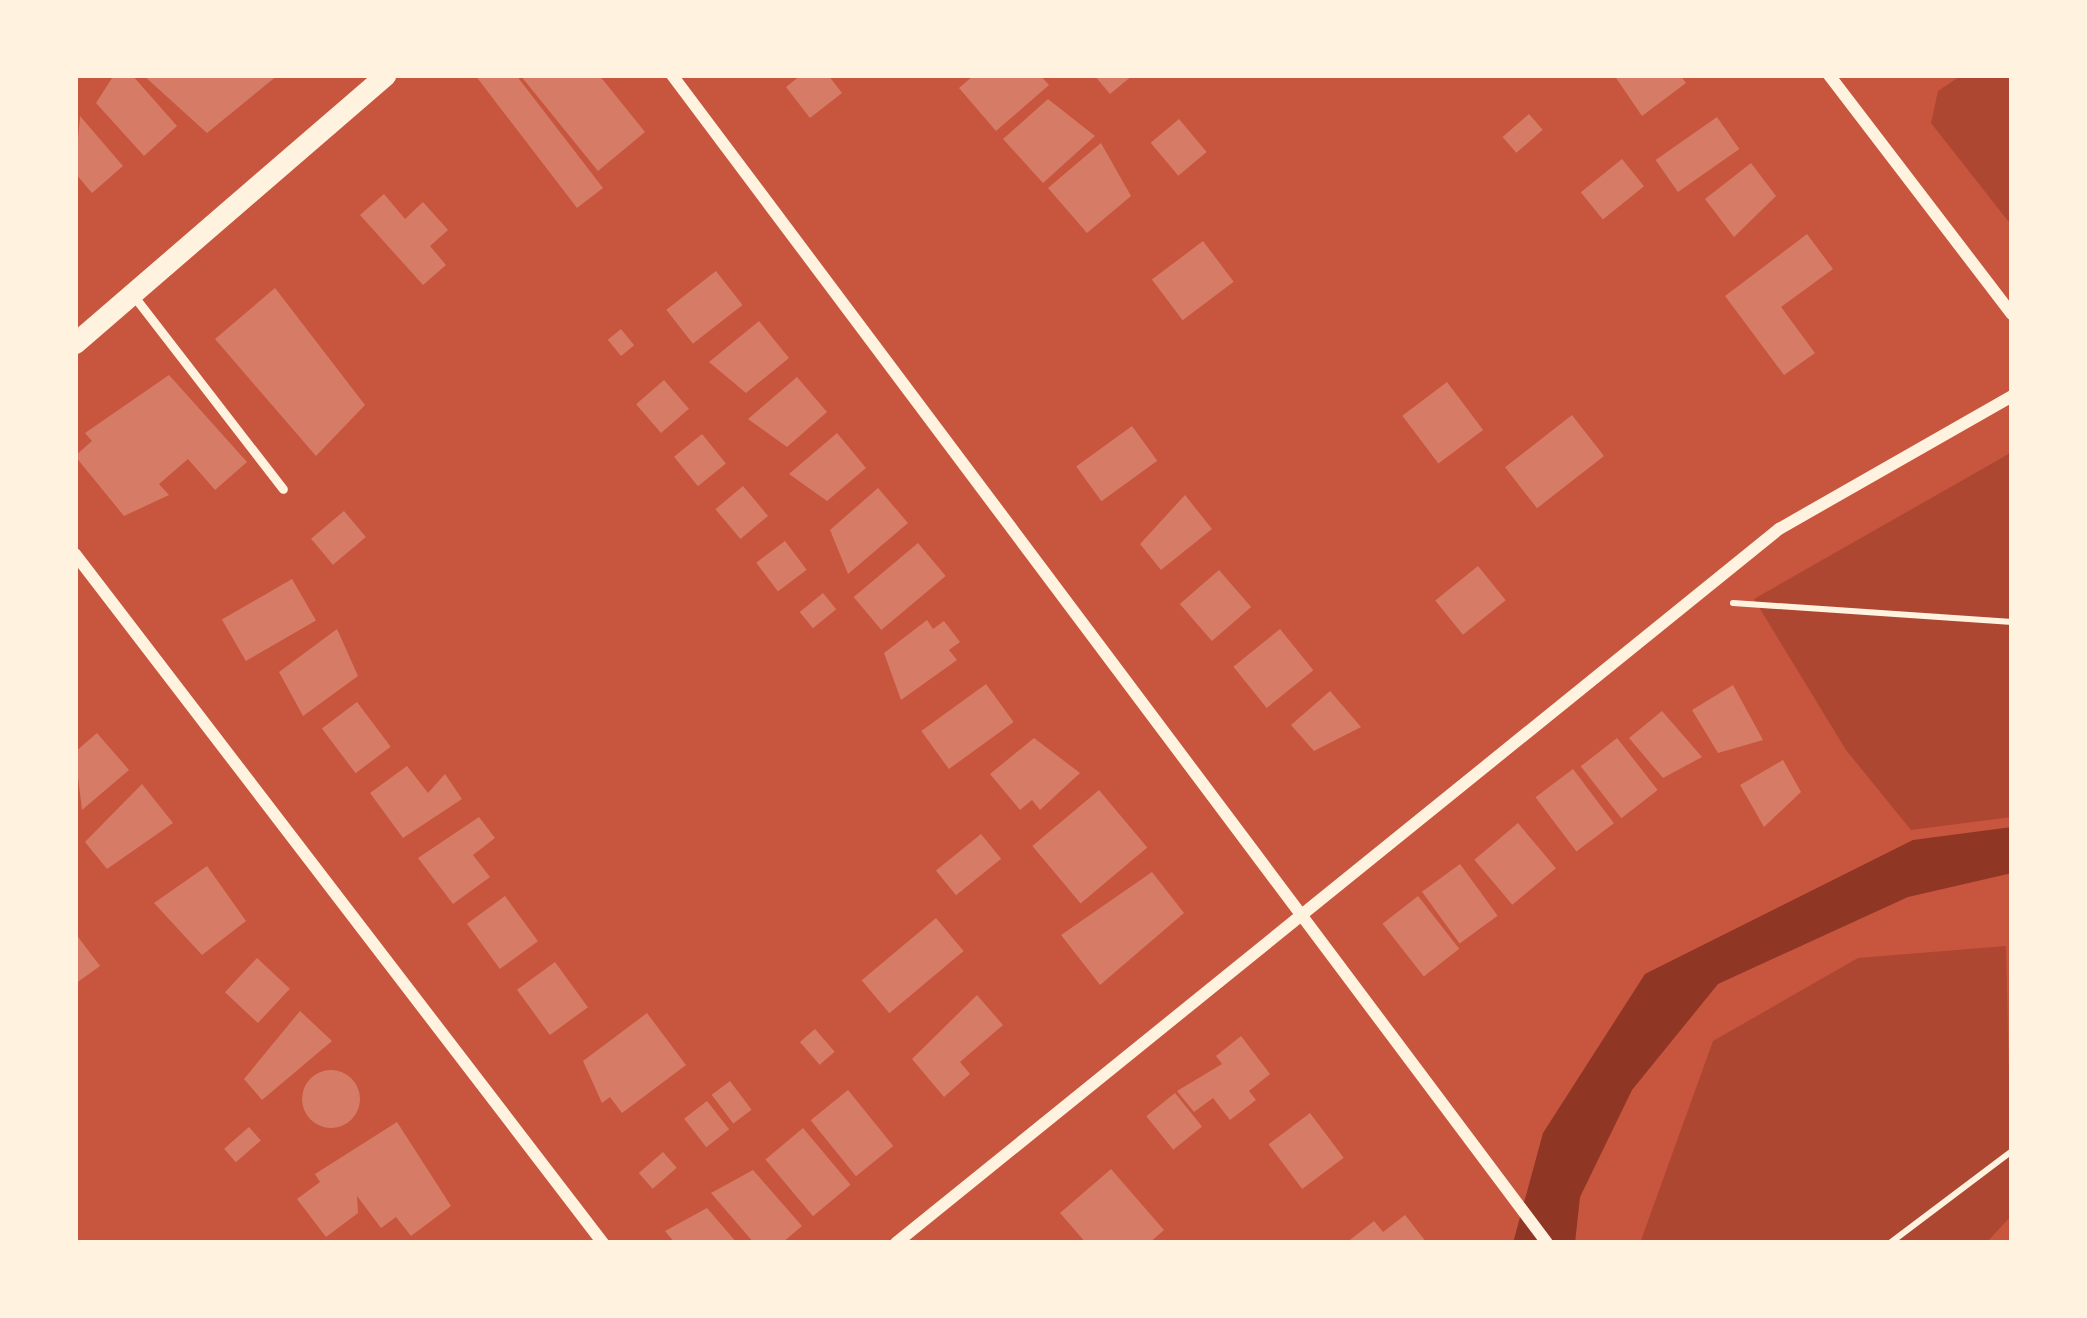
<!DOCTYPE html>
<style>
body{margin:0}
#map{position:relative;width:2087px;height:1318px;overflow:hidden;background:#c8553d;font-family:"Exo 2",sans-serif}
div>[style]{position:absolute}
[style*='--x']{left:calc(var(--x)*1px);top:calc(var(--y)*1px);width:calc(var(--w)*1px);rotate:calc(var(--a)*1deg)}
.green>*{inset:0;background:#ae4732}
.water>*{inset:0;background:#8f3625}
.building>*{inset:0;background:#d67c66;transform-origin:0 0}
.round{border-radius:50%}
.path>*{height:6px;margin:-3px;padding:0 3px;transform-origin:3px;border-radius:3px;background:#fff3e0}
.service>*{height:9px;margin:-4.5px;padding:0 4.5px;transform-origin:4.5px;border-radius:4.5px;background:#fff3e0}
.minor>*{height:12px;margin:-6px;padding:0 6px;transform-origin:6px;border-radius:6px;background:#fff3e0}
.tertiary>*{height:21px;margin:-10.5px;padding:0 10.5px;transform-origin:10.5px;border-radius:10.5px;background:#fff3e0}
span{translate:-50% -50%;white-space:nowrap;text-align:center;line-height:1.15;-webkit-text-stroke:9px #fff3e0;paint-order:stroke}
.frame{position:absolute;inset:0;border:78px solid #fff3e0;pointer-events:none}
</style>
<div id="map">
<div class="green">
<i style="clip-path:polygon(1962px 75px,2012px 75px,2012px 226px,1931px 123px,1938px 91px)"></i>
<i style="clip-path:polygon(2012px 452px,2012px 817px,1911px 830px,1846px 750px,1754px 599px)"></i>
<i style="clip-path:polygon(2006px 946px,2012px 1215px,1986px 1243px,1640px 1243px,1713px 1041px,1858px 958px)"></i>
</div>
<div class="water">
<i style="clip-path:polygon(2012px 827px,2012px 873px,1908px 897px,1718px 984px,1632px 1090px,1580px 1197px,1575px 1243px,1513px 1243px,1543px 1133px,1645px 974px,1913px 840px)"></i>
</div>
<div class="building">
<i style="clip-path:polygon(114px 75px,132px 75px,177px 126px,144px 156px,96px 103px)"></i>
<i style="clip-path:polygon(143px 75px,278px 75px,207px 133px)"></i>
<i style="clip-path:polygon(475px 75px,516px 75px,603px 188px,577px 208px)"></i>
<i style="clip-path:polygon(520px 75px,599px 75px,645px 132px,598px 171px)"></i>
<i style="clip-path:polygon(801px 75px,828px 75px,842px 93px,810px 118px,786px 87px)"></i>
<i style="clip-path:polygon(974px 75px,1040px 75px,1049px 85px,996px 131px,959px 88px)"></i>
<i style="clip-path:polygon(1094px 75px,1133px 75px,1110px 94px)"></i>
<i style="clip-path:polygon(1614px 75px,1680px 75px,1686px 83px,1642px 116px)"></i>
<i style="clip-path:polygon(1048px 99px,1095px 136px,1043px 183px,1003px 139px)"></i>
<i style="left:1529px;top:114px;width:21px;height:35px;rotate:49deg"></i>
<i style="clip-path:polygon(80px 116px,123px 166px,92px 193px,75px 173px)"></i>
<i style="left:1717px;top:117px;width:39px;height:75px;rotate:55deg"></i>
<i style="left:1179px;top:119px;width:43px;height:37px;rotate:50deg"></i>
<i style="clip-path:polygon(1101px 143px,1131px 196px,1087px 233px,1048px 188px)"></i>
<i style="left:1622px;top:159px;width:35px;height:53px;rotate:51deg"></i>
<i style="clip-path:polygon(1751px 163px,1776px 196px,1734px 237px,1705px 199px)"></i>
<i style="clip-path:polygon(384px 194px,405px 219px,423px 202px,448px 230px,430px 246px,446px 265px,423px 285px,360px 215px)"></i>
<i style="clip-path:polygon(1807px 234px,1833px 269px,1781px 307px,1815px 353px,1784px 375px,1725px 296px)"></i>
<i style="left:1203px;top:241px;width:51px;height:64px;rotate:53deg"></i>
<i style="left:716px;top:271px;width:43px;height:63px;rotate:52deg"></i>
<i style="clip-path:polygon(275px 288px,365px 405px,316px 456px,215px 339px)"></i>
<i style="clip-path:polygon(759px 321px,789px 358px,746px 393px,709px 362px)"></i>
<i style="left:621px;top:329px;width:21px;height:17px;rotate:51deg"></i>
<i style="clip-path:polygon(169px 375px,247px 462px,215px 490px,188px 459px,159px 484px,169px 495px,124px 516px,75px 456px,92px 441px,85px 433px)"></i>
<i style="clip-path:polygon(797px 377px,827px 412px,787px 447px,748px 419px)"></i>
<i style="left:664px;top:380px;width:38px;height:37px;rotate:49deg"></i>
<i style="left:1447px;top:382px;width:60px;height:56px;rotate:53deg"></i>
<i style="left:1572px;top:415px;width:52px;height:85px;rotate:52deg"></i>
<i style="left:1132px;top:426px;width:43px;height:69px;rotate:54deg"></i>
<i style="clip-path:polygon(837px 433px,866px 468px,827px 501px,789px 474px)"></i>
<i style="left:702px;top:434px;width:38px;height:36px;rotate:51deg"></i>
<i style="left:743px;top:486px;width:39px;height:36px;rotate:50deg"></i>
<i style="clip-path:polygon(878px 488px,908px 523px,848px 574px,830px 530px)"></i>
<i style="clip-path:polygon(1185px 495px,1212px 529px,1161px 570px,1140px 544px)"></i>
<i style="left:344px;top:511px;width:34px;height:43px;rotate:50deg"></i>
<i style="left:785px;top:541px;width:36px;height:36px;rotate:53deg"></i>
<i style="left:918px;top:543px;width:43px;height:84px;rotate:50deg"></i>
<i style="left:1478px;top:566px;width:44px;height:55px;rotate:51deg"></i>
<i style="left:1219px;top:570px;width:49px;height:52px;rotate:49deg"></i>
<i style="left:292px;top:579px;width:48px;height:81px;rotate:60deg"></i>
<i style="left:823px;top:593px;width:21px;height:30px;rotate:51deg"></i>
<i style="clip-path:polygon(927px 620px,933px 629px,944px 621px,960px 642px,949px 650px,957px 660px,901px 700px,884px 653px)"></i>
<i style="clip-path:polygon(337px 629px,358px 676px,303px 716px,279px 672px)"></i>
<i style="left:1280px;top:629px;width:53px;height:60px;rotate:51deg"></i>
<i style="left:986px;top:684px;width:47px;height:80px;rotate:54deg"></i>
<i style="clip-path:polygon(1733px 685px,1763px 740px,1718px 753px,1692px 710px)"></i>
<i style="clip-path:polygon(1330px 691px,1361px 727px,1314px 751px,1291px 725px)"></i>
<i style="left:357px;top:702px;width:56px;height:44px;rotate:53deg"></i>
<i style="clip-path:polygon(1662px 711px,1702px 757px,1663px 778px,1629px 738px)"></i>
<i style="clip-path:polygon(97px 733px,129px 770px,82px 810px,75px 752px)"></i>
<i style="clip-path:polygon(1034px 738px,1080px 773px,1040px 810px,1032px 800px,1020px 810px,990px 774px)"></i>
<i style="left:1617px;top:738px;width:66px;height:46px;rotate:52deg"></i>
<i style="clip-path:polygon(1783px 760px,1801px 792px,1764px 827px,1740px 785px)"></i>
<i style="clip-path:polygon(407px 766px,428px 793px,445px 774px,462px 799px,403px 838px,370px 793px)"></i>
<i style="left:1573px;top:769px;width:68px;height:47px;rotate:53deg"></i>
<i style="clip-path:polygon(142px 784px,173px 823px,107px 869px,85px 842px)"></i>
<i style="left:1099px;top:790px;width:75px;height:87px;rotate:50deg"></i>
<i style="clip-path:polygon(479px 817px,495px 838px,473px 855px,490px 877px,453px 904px,418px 858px)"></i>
<i style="left:1518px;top:823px;width:59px;height:57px;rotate:50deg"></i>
<i style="left:981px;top:834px;width:32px;height:58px;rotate:51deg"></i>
<i style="left:1460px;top:864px;width:64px;height:47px;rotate:54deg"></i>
<i style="clip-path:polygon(207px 866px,246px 921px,202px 955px,154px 903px)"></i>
<i style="clip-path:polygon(1152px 872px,1184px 913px,1100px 985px,1061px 935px)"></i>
<i style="left:505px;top:896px;width:56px;height:47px;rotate:54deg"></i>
<i style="left:1418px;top:896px;width:67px;height:45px;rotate:52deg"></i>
<i style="left:936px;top:918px;width:43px;height:97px;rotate:50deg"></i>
<i style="clip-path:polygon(75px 933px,100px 966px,75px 984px)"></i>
<i style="left:257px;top:958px;width:45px;height:47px;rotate:43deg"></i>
<i style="left:555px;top:962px;width:56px;height:47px;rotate:54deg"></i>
<i style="clip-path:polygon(977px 995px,1003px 1025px,960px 1062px,970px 1074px,944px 1097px,912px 1059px)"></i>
<i style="clip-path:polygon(300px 1011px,332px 1041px,262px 1100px,244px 1079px)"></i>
<i style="clip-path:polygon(647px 1013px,686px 1065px,622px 1113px,610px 1097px,602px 1103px,583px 1061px)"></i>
<i style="left:815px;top:1029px;width:30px;height:20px;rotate:49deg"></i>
<i style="clip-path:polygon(1241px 1036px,1270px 1074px,1249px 1091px,1256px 1100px,1230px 1120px,1213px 1098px,1194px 1112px,1177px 1091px,1222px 1064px,1216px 1056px)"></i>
<i class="round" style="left:302px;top:1070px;width:58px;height:58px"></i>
<i style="left:730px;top:1081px;width:36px;height:23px;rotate:53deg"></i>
<i style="left:848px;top:1090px;width:72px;height:48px;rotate:51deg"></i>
<i style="left:1175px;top:1093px;width:43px;height:37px;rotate:51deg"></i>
<i style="left:707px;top:1101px;width:36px;height:29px;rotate:52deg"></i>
<i style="left:1310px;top:1113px;width:56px;height:52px;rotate:53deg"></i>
<i style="clip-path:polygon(397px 1122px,451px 1206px,411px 1236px,396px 1217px,381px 1228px,357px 1196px,358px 1213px,326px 1237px,297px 1199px,320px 1182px,315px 1174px)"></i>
<i style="left:249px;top:1127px;width:18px;height:33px;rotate:49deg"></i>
<i style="left:803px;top:1128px;width:74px;height:49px;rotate:50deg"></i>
<i style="left:663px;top:1152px;width:21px;height:32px;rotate:49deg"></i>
<i style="clip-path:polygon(1111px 1169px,1164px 1230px,1149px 1243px,1086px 1243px,1060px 1213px)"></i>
<i style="clip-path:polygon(753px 1170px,802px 1226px,782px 1243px,754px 1243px,711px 1193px)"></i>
<i style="clip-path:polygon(707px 1208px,737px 1243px,675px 1243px,665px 1231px)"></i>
<i style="clip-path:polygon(1405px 1215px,1427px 1243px,1346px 1243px,1374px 1221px,1383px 1232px)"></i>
</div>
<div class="path">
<i style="--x:1733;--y:603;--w:280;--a:3.9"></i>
<i style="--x:1890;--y:1243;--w:153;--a:-37"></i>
</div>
<div class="service">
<i style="--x:133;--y:295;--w:245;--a:52.3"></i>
</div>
<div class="minor">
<i style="--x:672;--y:75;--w:1459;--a:53.16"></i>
<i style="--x:1829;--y:75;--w:301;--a:52.6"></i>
<i style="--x:75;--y:554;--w:868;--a:52.54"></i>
<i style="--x:896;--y:1243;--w:1136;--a:-38.96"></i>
<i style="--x:1779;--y:529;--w:268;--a:-29.7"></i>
</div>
<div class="tertiary">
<i style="--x:75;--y:343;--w:410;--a:-40.8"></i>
</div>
<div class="frame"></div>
</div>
